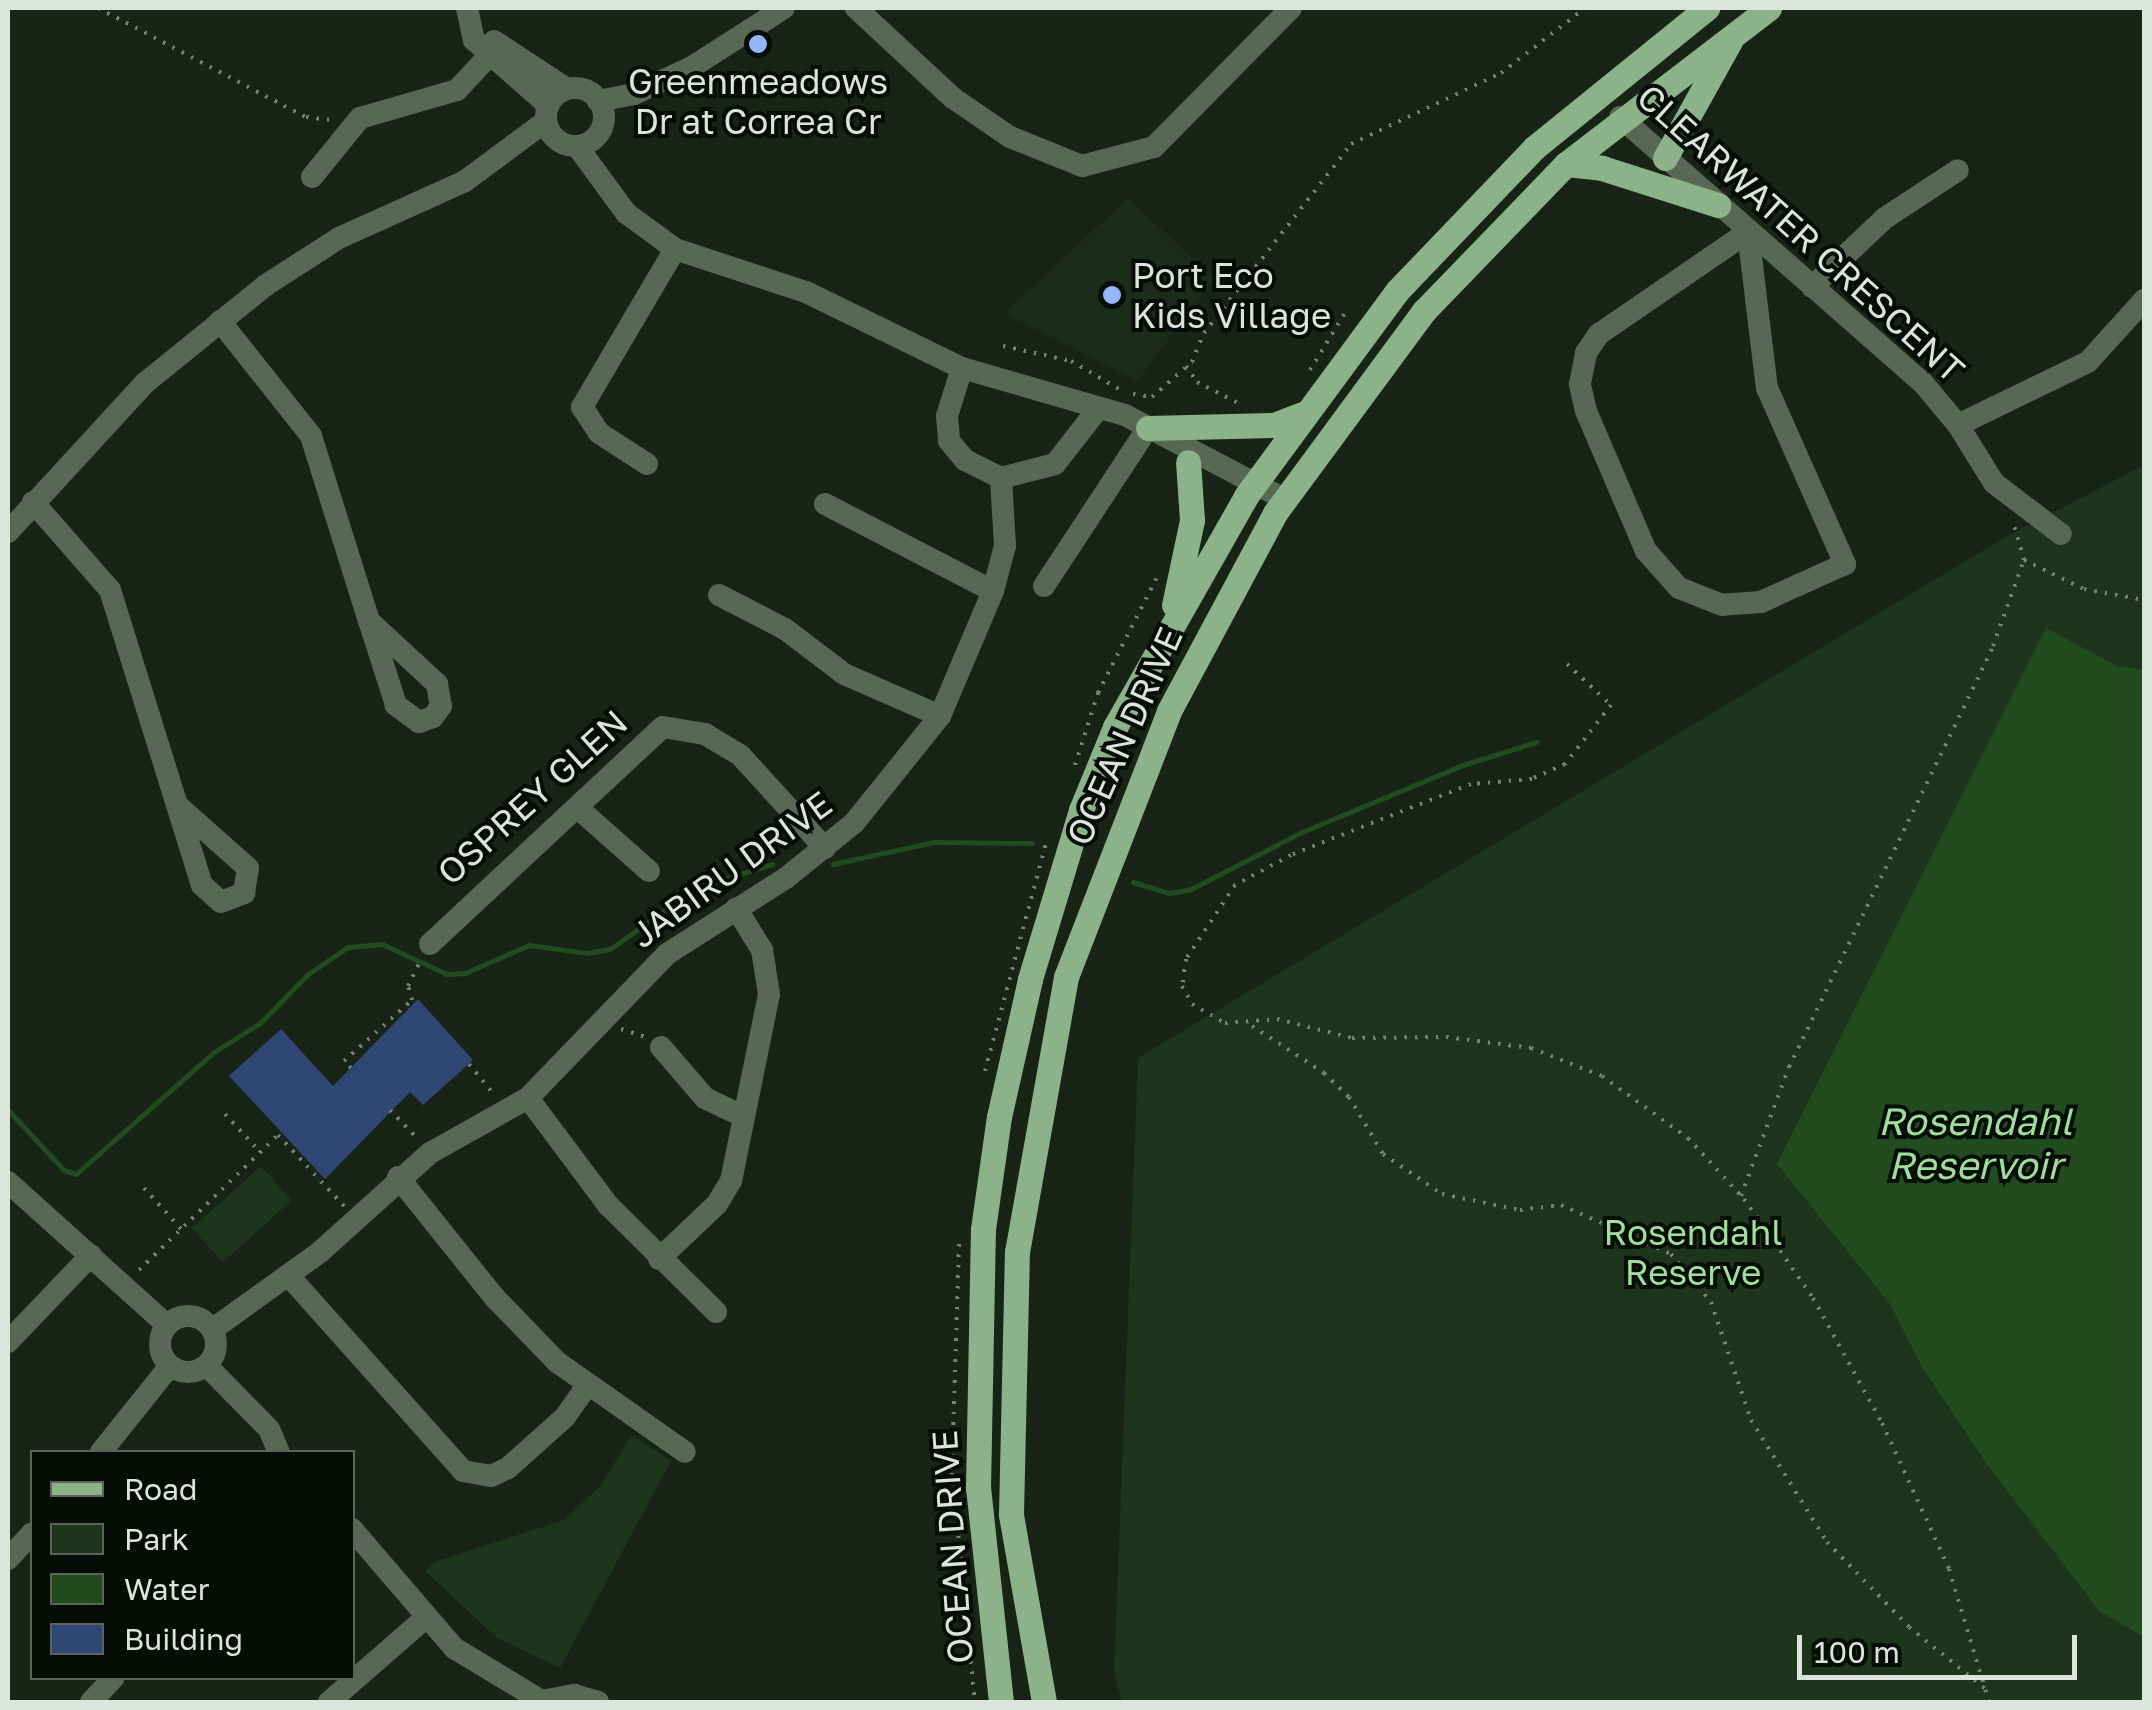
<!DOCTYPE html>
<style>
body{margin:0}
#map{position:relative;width:2152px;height:1710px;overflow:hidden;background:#172416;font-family:"Golos Text",sans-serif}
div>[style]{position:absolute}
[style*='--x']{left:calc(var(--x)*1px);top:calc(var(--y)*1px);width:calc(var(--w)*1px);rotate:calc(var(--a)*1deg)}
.built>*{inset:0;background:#1b2d1a}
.green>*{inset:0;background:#1c351b;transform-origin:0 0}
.water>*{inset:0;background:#224b20}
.stream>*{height:5px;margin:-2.5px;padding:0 2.5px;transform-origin:2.5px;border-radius:2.5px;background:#224b20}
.building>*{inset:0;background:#304776}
.path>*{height:4px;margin-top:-2px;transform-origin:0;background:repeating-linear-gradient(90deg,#788377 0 2.5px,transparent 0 10.5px)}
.minor>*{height:22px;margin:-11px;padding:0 11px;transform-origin:11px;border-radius:11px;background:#576955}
.minor>.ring{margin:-11px;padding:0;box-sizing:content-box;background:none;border:22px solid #576955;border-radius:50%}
.major>*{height:25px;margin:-12.5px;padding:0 12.5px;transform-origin:12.5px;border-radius:12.5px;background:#8cb289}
.dots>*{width:28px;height:28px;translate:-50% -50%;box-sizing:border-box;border:5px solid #060c06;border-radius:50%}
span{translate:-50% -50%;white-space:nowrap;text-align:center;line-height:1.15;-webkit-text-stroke:8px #060c06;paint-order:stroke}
.poi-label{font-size:35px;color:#dce5db}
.left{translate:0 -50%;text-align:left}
.street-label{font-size:35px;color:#dce5db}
.park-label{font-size:35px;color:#a0e09c}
.water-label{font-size:38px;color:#9ede9a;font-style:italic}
.frame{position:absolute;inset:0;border:10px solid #dce5db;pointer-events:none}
.legend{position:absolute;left:30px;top:1450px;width:325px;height:230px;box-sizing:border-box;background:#060c06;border:2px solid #5c635b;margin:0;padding:12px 18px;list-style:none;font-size:30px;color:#dce5db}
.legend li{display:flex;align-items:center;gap:20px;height:50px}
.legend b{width:50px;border:2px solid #5c635b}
.scale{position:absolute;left:1797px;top:1635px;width:280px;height:45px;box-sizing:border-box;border:5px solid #dce5db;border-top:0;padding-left:12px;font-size:30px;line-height:35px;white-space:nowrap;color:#dce5db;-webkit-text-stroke:8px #060c06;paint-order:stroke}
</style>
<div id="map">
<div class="built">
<i style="clip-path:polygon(1128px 198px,1214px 278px,1138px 381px,1004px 313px)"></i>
</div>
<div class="green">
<i style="clip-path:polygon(2144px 465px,2144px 1702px,1122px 1702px,1114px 1671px,1138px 1058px,2002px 539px)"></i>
<i style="left:261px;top:1166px;width:46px;height:93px;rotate:48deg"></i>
<i style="clip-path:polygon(632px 1435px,671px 1461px,560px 1668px,497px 1638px,425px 1571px,434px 1562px,564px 1520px,600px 1486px)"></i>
</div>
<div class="water">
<i style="clip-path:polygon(2046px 628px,2119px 667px,2144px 669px,2144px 1637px,2099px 1611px,1984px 1460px,1922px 1367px,1890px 1304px,1777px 1164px)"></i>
</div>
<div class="stream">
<i style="--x:833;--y:864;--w:102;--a:-12.4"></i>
<i style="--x:933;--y:842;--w:99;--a:0.6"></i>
<i style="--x:1133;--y:882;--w:38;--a:17"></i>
<i style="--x:1169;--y:893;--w:22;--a:-10"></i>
<i style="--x:1191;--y:889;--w:125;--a:-27.2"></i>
<i style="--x:1302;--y:832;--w:174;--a:-22.6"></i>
<i style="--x:1463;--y:765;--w:77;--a:-17.5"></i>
<i style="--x:8;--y:1110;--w:82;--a:47"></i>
<i style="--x:64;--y:1170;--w:13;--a:18"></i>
<i style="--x:76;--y:1174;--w:184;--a:-41.5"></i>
<i style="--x:214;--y:1052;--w:54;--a:-32.2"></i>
<i style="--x:260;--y:1023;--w:69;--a:-45.6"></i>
<i style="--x:308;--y:974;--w:48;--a:-34"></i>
<i style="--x:348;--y:947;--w:34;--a:-5"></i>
<i style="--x:382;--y:944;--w:72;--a:24.8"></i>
<i style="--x:447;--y:974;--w:18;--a:-3"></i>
<i style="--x:465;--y:973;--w:70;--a:-23.6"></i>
<i style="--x:529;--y:945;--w:59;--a:7.9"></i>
<i style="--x:587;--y:953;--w:23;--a:-10"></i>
<i style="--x:610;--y:949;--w:105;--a:-35.3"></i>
<i style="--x:696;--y:888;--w:80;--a:-17.5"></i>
</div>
<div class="building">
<i style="clip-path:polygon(418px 999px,473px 1060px,423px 1105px,410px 1092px,325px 1179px,229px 1076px,281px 1029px,333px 1086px)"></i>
</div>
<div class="path">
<i style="--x:98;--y:8;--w:235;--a:27.7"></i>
<i style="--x:306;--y:117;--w:24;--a:7"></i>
<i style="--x:1003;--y:346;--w:70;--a:12.4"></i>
<i style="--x:1071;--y:361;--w:61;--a:30.3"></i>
<i style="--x:1186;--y:366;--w:19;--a:55"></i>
<i style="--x:1197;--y:382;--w:46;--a:27.1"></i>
<i style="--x:1310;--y:370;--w:73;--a:-58.5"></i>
<i style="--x:1133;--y:394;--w:19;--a:9"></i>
<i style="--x:1152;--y:397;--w:53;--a:-41.2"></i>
<i style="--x:1192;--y:362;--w:31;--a:-68"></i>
<i style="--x:1204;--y:333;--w:239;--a:-52.1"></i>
<i style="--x:1351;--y:144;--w:166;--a:-25.3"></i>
<i style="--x:1501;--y:73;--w:106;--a:-37.7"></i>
<i style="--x:2024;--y:560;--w:67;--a:25.8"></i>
<i style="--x:2084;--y:589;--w:61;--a:10.4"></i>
<i style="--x:1567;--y:664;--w:60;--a:43"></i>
<i style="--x:1611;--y:705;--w:75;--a:127.9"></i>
<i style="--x:1565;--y:764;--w:36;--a:156"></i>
<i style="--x:1532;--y:779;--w:61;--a:175.3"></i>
<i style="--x:1471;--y:784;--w:193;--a:158.5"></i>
<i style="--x:1291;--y:855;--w:64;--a:151.8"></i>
<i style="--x:1235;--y:885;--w:89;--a:123.5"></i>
<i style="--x:1186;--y:959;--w:27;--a:98"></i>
<i style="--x:1182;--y:986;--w:21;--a:61"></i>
<i style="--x:1192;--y:1004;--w:38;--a:30"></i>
<i style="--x:1225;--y:1023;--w:52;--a:-4.4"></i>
<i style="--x:1277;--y:1019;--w:77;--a:14.2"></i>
<i style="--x:1352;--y:1038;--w:94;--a:-0.6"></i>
<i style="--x:1446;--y:1037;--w:86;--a:7.4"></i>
<i style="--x:1531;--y:1048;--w:76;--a:21.5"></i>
<i style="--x:1602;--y:1076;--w:106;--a:35.8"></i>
<i style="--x:1688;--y:1138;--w:83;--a:47.4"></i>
<i style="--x:1744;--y:1199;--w:121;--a:55.1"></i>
<i style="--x:1813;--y:1298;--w:143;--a:61.1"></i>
<i style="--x:1882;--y:1423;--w:161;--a:65.3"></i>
<i style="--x:1949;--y:1569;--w:139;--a:73.3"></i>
<i style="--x:1075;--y:765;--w:76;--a:-72.3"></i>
<i style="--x:1098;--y:693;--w:130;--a:-63"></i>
<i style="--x:1252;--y:1026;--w:86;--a:33.1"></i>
<i style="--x:1324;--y:1073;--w:35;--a:44"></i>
<i style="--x:1349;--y:1097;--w:66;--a:59.2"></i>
<i style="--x:1383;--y:1154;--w:71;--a:34.1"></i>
<i style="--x:1442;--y:1194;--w:80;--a:11.6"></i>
<i style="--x:1520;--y:1210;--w:41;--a:-7"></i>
<i style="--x:1561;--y:1205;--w:120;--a:24"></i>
<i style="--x:1671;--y:1254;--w:62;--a:50.2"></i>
<i style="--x:1711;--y:1302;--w:125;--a:71.3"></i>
<i style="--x:1751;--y:1420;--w:144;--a:58.1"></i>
<i style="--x:1827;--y:1542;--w:118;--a:46"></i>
<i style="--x:1909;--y:1627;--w:102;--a:39"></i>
<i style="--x:621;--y:1029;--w:25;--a:18"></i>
<i style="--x:469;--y:1064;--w:40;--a:51"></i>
<i style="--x:351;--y:1068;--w:10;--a:-135"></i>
<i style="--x:344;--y:1061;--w:91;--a:-41.9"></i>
<i style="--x:412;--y:1000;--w:15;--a:-106"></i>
<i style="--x:408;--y:986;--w:28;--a:-64"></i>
<i style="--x:985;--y:1071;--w:235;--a:-75"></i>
<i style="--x:390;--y:1110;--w:40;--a:46"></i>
<i style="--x:225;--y:1114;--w:50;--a:47.4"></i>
<i style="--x:144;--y:1188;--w:55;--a:47.9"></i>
<i style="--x:1741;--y:1196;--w:138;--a:-69.6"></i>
<i style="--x:1789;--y:1067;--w:468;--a:-64.1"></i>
<i style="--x:1993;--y:646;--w:91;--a:-70.2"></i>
<i style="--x:2024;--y:560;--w:37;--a:-106"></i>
<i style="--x:959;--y:1244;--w:229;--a:91.8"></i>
<i style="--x:952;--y:1473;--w:230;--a:84.3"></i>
<i style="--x:139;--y:1270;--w:194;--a:-44.2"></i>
<i style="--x:278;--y:1135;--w:97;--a:47.1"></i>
</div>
<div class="minor">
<i style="--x:467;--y:8;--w:33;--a:78"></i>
<i style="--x:474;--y:40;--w:98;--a:41.3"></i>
<i style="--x:856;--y:8;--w:132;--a:42.9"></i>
<i style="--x:953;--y:98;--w:69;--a:34.4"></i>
<i style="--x:1010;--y:137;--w:78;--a:21.9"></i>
<i style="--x:1082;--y:166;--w:74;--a:-14.8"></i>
<i style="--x:1154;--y:147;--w:195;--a:-45.4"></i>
<i style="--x:494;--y:41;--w:87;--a:33.3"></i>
<i class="ring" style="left:546px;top:88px;width:36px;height:36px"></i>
<i style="--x:598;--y:101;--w:37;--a:-11"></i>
<i style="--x:634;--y:94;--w:64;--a:-25"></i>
<i style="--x:692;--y:67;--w:109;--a:-32.7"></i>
<i style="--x:1620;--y:117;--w:403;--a:41.3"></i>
<i style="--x:1923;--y:383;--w:55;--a:50.2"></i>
<i style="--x:1958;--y:425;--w:144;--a:-25.9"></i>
<i style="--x:2088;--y:362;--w:84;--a:-47.9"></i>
<i style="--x:577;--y:146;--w:83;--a:53.8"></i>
<i style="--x:626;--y:213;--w:61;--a:36.3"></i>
<i style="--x:675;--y:249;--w:138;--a:18.2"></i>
<i style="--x:806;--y:292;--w:174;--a:26"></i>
<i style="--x:962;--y:368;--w:170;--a:16.1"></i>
<i style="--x:1125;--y:415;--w:180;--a:27.8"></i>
<i style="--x:312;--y:177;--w:76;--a:-50.9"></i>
<i style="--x:360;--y:118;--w:101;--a:-16.1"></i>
<i style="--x:457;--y:90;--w:62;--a:-47"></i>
<i style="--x:1748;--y:232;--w:157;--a:83.1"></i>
<i style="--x:1767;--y:388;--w:193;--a:66.1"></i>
<i style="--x:1845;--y:564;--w:92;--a:155.7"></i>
<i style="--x:1761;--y:602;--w:39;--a:176"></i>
<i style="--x:1722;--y:605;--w:46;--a:-158.4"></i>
<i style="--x:1679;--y:588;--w:50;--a:-131.7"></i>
<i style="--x:1646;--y:551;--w:152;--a:-113.2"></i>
<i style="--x:1586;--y:411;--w:28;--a:-103"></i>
<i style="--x:1580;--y:384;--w:32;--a:-79"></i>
<i style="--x:1586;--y:353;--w:23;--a:-56"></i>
<i style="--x:1599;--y:334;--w:181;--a:-34.4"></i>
<i style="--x:1812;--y:287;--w:100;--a:-43.4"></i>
<i style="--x:1885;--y:218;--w:87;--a:-33.3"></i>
<i style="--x:220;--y:321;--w:147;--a:51.6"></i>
<i style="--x:311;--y:436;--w:194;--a:72.6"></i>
<i style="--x:369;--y:621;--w:93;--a:42.8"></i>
<i style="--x:437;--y:684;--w:22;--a:80"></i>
<i style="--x:441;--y:706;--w:14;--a:126"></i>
<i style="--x:433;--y:717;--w:15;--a:160"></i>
<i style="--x:419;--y:722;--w:29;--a:-144"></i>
<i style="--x:396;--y:705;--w:88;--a:-107.8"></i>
<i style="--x:962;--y:368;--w:50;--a:107.4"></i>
<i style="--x:947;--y:416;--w:25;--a:85"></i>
<i style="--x:949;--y:441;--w:25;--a:50"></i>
<i style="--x:965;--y:460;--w:40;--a:26.6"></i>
<i style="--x:1001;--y:478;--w:56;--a:-14.5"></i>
<i style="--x:1055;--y:464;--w:70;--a:-52"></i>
<i style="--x:1958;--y:425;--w:68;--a:58.2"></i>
<i style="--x:1994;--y:483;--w:84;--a:37.3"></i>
<i style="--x:647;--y:464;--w:57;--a:-147.1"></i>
<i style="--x:599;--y:433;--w:31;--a:-123"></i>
<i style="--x:582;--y:407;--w:183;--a:-59.5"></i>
<i style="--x:33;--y:502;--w:117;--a:48.8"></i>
<i style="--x:110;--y:590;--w:309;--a:72.7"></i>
<i style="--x:202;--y:885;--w:25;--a:42"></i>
<i style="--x:221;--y:902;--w:25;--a:-21"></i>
<i style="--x:244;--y:893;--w:25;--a:-81"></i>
<i style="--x:248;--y:868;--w:95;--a:-138.4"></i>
<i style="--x:825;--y:504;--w:189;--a:27.4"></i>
<i style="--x:8;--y:532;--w:202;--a:-47.4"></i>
<i style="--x:145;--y:383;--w:156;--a:-39"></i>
<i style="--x:266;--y:285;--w:87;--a:-32.8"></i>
<i style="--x:339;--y:238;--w:138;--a:-24.3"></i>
<i style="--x:465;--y:181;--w:101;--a:-36.5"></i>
<i style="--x:1044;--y:586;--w:178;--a:-56.7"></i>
<i style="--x:719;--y:595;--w:74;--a:27.3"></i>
<i style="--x:785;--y:629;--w:74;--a:37.3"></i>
<i style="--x:844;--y:674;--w:105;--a:23.6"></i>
<i style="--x:580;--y:810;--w:92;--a:41.5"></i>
<i style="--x:430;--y:944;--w:318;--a:-43"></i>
<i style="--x:663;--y:727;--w:43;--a:9.5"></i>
<i style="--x:705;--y:734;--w:41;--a:31"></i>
<i style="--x:740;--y:755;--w:126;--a:47.6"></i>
<i style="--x:661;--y:1047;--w:67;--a:49.2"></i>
<i style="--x:705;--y:1098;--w:41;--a:25.9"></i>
<i style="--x:528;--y:1098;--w:134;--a:53.2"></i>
<i style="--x:608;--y:1205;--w:152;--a:44.7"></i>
<i style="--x:398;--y:1177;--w:155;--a:51.3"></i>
<i style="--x:495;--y:1298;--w:89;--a:45.9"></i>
<i style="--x:557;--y:1362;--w:156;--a:35.1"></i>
<i style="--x:8;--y:1182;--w:214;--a:42"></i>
<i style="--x:659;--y:1259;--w:80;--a:-43.5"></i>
<i style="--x:717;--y:1204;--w:27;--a:-59"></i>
<i style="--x:731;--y:1181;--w:191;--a:-78.5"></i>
<i style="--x:769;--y:994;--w:45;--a:-99"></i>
<i style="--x:762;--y:950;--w:49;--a:-121.8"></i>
<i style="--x:288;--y:1275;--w:263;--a:48.2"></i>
<i style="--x:463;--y:1471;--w:28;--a:10"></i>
<i style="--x:491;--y:1476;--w:19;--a:-25"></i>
<i style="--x:508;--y:1468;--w:76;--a:-41.8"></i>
<i style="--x:565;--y:1417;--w:37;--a:-55"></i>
<i class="ring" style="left:160px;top:1316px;width:34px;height:34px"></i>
<i style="--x:213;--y:1329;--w:132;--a:-35.7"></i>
<i style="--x:320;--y:1252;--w:148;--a:-42"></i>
<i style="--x:430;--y:1153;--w:112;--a:-29.3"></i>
<i style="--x:528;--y:1098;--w:200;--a:-46"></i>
<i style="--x:667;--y:954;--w:141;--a:-32.6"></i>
<i style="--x:786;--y:878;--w:87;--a:-39"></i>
<i style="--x:854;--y:823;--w:137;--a:-51.2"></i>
<i style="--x:940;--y:716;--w:136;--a:-67"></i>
<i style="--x:993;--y:591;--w:47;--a:-75.1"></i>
<i style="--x:1005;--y:546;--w:68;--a:-93.4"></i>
<i style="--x:8;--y:1342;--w:120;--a:-46.3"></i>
<i style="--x:207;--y:1366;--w:88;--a:45.5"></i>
<i style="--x:269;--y:1429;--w:25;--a:67"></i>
<i style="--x:101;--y:1452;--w:110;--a:-51.3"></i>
<i style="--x:352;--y:1529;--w:157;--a:49.4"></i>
<i style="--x:454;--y:1648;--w:104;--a:31.2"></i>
<i style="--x:8;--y:1559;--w:35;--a:-47"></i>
<i style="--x:542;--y:1701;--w:33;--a:-11"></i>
<i style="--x:574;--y:1695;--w:25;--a:16"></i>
<i style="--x:91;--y:1702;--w:33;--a:-47"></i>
<i style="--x:329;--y:1702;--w:126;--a:-41.1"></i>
</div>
<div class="major">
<i style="--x:1665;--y:158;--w:134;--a:-60.9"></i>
<i style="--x:1566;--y:164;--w:36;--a:6"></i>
<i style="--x:1602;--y:168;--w:122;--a:17.7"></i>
<i style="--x:1148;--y:428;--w:126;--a:-1.4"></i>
<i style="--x:1274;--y:425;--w:30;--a:-21"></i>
<i style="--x:1174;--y:605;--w:87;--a:-78"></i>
<i style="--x:1192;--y:520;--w:58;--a:-93.9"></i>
<i style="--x:1001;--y:1702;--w:215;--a:-96.1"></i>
<i style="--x:978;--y:1488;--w:259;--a:-88.9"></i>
<i style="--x:983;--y:1229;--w:113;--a:-81.9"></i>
<i style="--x:999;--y:1117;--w:141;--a:-77.3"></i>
<i style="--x:1030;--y:979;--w:177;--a:-73.2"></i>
<i style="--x:1081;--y:810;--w:90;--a:-67.7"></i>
<i style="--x:1115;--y:727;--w:266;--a:-60.4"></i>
<i style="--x:1246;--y:496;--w:255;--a:-53.6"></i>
<i style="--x:1397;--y:291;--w:198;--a:-46.2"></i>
<i style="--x:1534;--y:148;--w:223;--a:-39"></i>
<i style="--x:1044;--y:1702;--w:191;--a:-100"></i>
<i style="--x:1011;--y:1514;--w:262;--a:-88.7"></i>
<i style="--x:1017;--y:1252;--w:279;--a:-79.9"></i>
<i style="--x:1066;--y:977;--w:285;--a:-68.8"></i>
<i style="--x:1169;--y:711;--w:225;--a:-61.8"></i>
<i style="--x:1275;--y:513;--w:251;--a:-53.6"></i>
<i style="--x:1424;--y:311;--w:204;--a:-46"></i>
<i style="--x:1566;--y:164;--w:256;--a:-37.5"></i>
</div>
<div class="dots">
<i style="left:758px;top:44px;background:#93b7fd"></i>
<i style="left:1112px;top:295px;background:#93b7fd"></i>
</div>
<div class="poi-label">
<span style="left:758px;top:101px">Greenmeadows<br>Dr at Correa Cr</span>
<span class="left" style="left:1132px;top:295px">Port Eco<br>Kids Village</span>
</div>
<div class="street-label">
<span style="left:1801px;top:233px;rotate:42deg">CLEARWATER CRESCENT</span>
<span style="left:1124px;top:736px;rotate:-66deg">OCEAN DRIVE</span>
<span style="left:532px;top:797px;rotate:-42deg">OSPREY GLEN</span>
<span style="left:731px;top:869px;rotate:-36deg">JABIRU DRIVE</span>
<span style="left:952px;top:1547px;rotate:-94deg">OCEAN DRIVE</span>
</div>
<div class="park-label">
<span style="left:1693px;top:1252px">Rosendahl<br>Reserve</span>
</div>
<div class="water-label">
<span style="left:1975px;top:1143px">Rosendahl<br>Reservoir</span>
</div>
<div class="frame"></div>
<ul class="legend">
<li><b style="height:12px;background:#8cb289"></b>Road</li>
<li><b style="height:28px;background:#1c351b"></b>Park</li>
<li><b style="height:28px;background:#224b20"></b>Water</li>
<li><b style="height:28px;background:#304776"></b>Building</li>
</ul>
<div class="scale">100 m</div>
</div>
